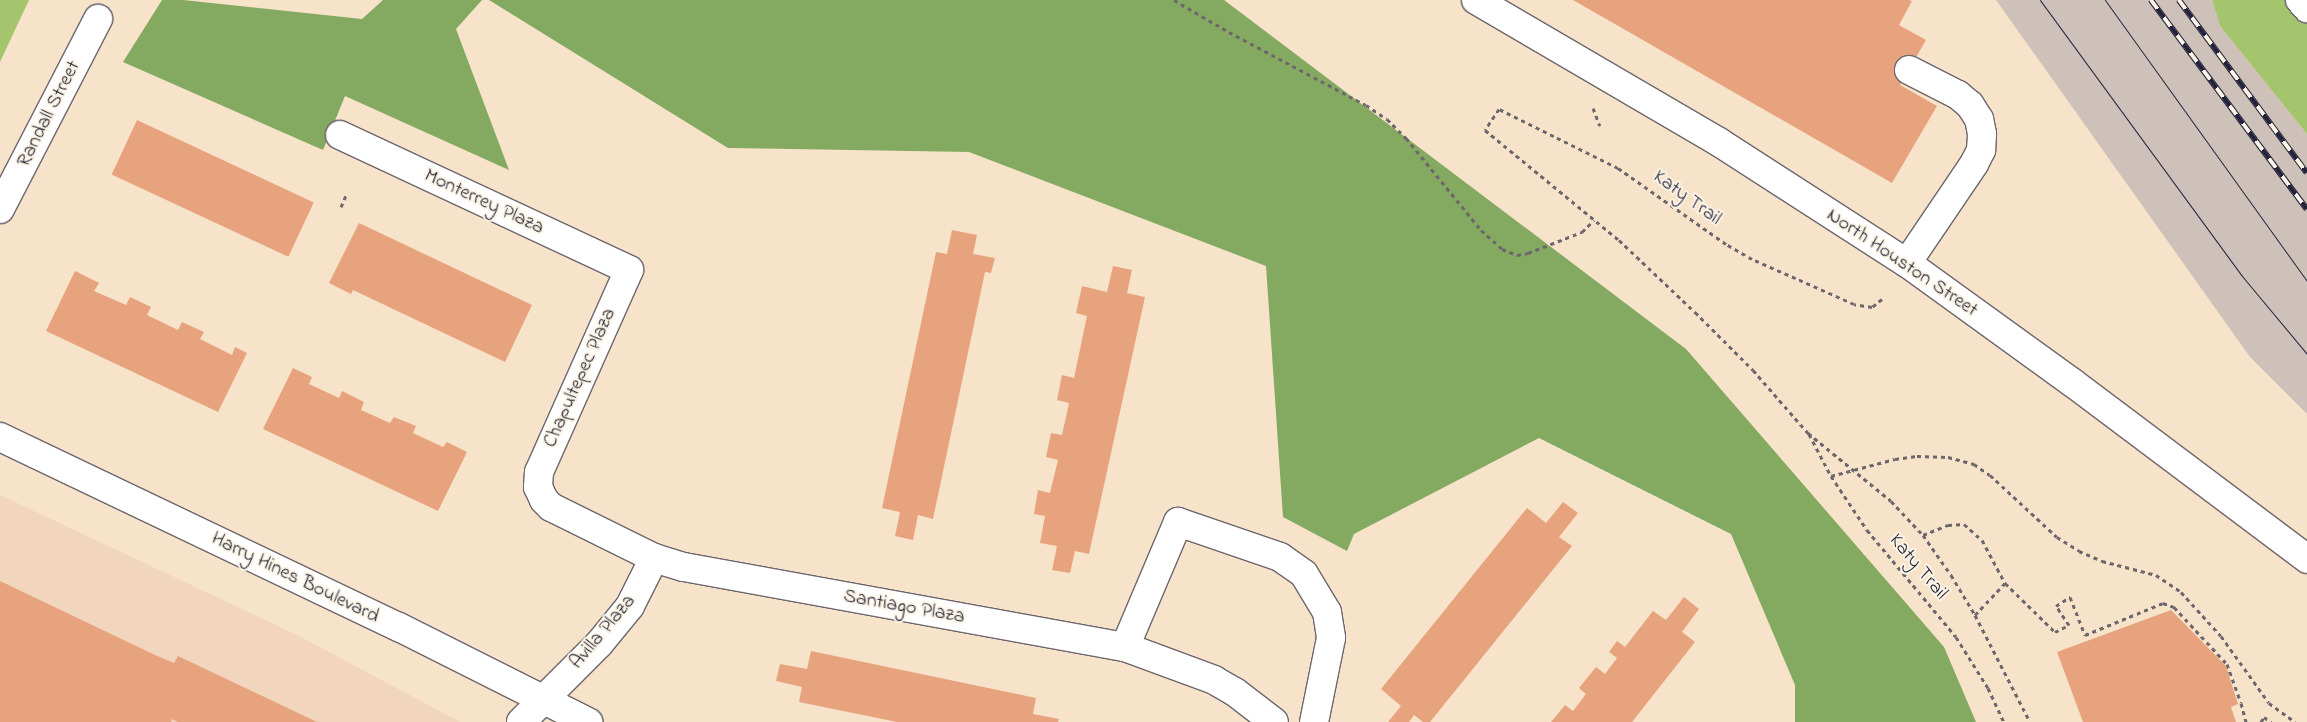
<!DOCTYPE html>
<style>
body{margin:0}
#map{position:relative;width:2307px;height:722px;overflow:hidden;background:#f7e3c9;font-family:"Indie Flower",sans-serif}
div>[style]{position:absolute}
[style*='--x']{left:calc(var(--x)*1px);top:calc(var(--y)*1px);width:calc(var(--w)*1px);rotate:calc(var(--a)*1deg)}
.built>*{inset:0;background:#f1d5bd}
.industrial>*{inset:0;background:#cec1ba}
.green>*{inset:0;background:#a4c56d}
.forest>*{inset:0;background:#83aa60}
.building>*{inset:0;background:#e7a37e;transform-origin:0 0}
.path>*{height:3px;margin-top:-1.5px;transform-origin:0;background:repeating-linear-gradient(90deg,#6d666d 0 4px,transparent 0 8px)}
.roads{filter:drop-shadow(1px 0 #6d666d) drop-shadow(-1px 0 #6d666d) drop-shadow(0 1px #6d666d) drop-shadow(0 -1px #6d666d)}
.minor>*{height:28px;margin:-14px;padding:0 14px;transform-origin:14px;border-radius:14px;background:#fff}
.major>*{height:28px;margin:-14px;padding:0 14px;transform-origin:14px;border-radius:14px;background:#fff}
.highway>*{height:28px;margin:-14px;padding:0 14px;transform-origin:14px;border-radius:14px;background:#fff}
.tram>*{height:1px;margin:-0.5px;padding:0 0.5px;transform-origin:0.5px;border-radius:0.5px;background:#22223b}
.rail>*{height:5.5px;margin-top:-2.75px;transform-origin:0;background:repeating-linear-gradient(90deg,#fcf5e5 0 11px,#22223b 0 22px);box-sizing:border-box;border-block:1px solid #22223b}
span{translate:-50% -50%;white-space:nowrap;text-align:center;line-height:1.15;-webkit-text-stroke:4px #fcf5e5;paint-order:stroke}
.street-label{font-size:20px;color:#22223b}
</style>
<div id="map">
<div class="built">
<i style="clip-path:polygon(0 495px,299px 636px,460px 722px,0 722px)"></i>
</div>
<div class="industrial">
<i style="clip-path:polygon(1996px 0,2212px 0,2220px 26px,2307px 134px,2307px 414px,2250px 357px)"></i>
</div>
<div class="green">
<i style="clip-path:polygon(0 0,29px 0,0 62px)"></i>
<i style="clip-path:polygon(2212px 0,2307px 0,2307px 134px,2220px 26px)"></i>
</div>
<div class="forest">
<i style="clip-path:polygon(162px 0,183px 0,362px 19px,383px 0,482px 0,456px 29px,509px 170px,345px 96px,323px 150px,123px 62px)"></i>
<i style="clip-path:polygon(489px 0,1224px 0,1686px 349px,1944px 647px,1976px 722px,1795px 722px,1795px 685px,1731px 534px,1539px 438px,1354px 534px,1347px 551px,1283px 517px,1266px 266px,969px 152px,728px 148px)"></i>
</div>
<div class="building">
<i style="clip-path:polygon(1573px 0,1909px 0,1912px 1px,1899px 25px,1926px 40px,1900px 85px,1937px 106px,1892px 183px)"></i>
<i style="left:137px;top:120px;width:195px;height:60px;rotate:25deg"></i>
<i style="clip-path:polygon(359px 223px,532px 305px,505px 362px,353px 290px,351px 294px,329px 283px)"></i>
<i style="clip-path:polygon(952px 230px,977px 235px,973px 254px,995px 258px,991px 273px,985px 272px,933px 519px,918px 515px,913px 540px,895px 536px,900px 512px,882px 508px,936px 252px,947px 254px)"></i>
<i style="clip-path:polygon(1113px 266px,1132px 270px,1127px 293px,1145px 297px,1089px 554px,1075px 551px,1070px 573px,1052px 570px,1057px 546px,1040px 543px,1045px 516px,1034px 514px,1038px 490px,1050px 493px,1058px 460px,1046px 457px,1051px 433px,1062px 435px,1069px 403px,1057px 400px,1062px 375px,1074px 378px,1087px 316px,1076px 313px,1082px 286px,1107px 292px)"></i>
<i style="clip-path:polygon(75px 271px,99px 283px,94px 291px,126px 305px,130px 297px,151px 307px,147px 315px,178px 330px,182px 322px,204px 332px,200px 339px,232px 355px,235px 347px,247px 353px,218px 412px,46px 331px)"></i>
<i style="clip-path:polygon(293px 368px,312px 377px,309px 384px,339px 398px,342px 391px,364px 402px,361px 410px,390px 423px,394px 417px,416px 426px,413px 433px,443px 447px,447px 442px,467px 452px,438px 511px,263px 429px)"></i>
<i style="clip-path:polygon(1563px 502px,1578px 513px,1559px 537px,1572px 546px,1430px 722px,1423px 722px,1414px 715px,1409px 722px,1388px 722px,1401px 706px,1381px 689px,1527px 508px,1546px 523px)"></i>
<i style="clip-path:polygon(0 581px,155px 655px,174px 663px,178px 656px,317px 722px,178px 722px,172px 719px,171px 722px,0 722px)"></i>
<i style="clip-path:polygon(1684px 597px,1699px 609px,1682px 632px,1695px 642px,1632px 722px,1551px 722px,1565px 705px,1573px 711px,1586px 694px,1579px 688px,1596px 667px,1605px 674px,1617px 658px,1609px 652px,1617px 641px,1625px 647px,1653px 611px,1666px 620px)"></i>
<i style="clip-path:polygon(2171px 610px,2226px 666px,2238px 704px,2231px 707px,2236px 722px,2083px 722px,2057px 652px)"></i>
<i style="clip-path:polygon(811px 651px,1036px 698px,1033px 714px,1059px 719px,1058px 722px,897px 722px,799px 702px,802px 687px,776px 681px,780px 664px,807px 669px)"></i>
</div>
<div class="path">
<i style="--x:1174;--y:0;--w:64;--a:30.2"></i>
<i style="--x:1229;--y:32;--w:155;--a:28.1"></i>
<i style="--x:1366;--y:105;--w:25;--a:34"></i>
<i style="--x:1387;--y:119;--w:27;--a:45"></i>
<i style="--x:1406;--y:138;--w:119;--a:50.8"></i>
<i style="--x:1481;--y:230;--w:28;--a:42"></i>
<i style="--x:1502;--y:249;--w:16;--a:22"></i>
<i style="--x:1517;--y:255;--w:11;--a:-10"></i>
<i style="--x:1528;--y:253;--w:58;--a:-21.3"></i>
<i style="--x:1582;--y:232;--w:17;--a:-45"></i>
<i style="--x:1593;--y:108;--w:19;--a:69"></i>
<i style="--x:341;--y:207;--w:15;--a:-67"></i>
<i style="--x:1882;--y:299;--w:13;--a:141"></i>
<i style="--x:1872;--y:307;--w:18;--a:-171"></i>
<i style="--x:1854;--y:304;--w:111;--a:-156.2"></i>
<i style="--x:1752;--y:259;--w:30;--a:-150"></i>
<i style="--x:1726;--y:244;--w:132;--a:-144.9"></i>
<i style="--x:1618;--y:168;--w:133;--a:-153.6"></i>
<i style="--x:1499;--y:109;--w:25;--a:124"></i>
<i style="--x:1485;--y:130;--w:173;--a:39.4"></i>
<i style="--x:1619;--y:240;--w:105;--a:43.5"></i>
<i style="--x:1695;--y:312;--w:82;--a:45"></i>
<i style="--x:1753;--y:370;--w:84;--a:48.9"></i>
<i style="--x:1808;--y:433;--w:107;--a:39.3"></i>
<i style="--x:1891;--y:501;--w:47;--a:46.7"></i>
<i style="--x:1923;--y:535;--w:49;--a:55"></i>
<i style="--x:1951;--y:575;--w:47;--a:59"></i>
<i style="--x:1975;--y:615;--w:120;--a:62.8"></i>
<i style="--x:1809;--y:434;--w:47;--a:62.4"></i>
<i style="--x:1831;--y:476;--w:65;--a:56.3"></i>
<i style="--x:1867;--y:530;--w:139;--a:50.2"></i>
<i style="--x:1956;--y:637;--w:60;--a:57.9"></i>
<i style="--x:1988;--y:688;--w:38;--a:65"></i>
<i style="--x:1831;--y:476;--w:66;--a:-14.9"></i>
<i style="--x:1895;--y:459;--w:22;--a:-8"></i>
<i style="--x:1917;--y:456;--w:31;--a:2"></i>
<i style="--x:1948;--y:457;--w:27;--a:15"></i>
<i style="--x:1974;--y:464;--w:19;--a:35"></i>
<i style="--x:1990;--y:475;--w:91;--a:42.8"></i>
<i style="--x:2057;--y:537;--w:26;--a:32"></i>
<i style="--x:2079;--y:551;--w:25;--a:23"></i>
<i style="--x:2102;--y:561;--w:56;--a:14.5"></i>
<i style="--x:2156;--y:575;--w:30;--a:34"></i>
<i style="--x:2181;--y:592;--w:59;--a:47.7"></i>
<i style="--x:2221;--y:636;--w:82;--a:54.4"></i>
<i style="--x:2269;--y:703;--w:32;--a:36"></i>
<i style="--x:1923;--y:535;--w:27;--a:-22"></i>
<i style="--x:1948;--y:525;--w:16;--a:-4"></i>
<i style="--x:1964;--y:524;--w:24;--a:42"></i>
<i style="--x:1982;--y:540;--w:49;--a:61.9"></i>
<i style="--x:1975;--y:615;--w:44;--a:-46.8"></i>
<i style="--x:2005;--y:583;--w:70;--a:44.4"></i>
<i style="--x:2055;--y:632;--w:16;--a:-27"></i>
<i style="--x:2069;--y:625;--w:23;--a:-124"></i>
<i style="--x:2056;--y:606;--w:17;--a:-33"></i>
<i style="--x:2070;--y:597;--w:41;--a:68.5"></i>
<i style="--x:2085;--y:635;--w:84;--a:-22.3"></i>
<i style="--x:2163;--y:603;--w:12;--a:20"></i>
<i style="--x:2174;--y:607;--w:78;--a:47.1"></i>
<i style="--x:2227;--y:664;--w:41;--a:70.3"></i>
<i style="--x:2241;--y:703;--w:20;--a:75"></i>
<i style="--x:2261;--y:722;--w:6;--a:-59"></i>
<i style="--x:2264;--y:717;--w:9;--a:36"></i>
</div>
<div class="roads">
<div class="minor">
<i style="--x:1476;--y:0;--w:281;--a:30.3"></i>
<i style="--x:1719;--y:142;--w:224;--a:32.8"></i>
<i style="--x:1907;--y:263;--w:205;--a:35.9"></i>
<i style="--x:2073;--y:383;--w:293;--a:36.9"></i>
<i style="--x:340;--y:135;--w:319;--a:25"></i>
<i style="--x:629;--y:270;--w:221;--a:114"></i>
<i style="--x:539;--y:472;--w:15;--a:94"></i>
<i style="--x:538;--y:487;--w:14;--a:65"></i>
<i style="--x:544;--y:500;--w:10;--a:45"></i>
<i style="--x:551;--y:507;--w:115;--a:26.3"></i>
<i style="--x:654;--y:558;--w:31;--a:17"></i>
<i style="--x:684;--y:567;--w:448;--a:10.3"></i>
<i style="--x:1125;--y:647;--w:95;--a:20.3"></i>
<i style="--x:1214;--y:680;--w:24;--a:30"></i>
<i style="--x:1235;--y:692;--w:49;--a:37.6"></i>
<i style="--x:0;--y:209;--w:214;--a:-62.7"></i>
<i style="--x:1907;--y:263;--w:120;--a:-55.9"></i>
<i style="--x:1974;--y:164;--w:16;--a:-63"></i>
<i style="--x:1981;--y:150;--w:16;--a:-86"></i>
<i style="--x:1982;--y:134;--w:15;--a:-101"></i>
<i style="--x:1979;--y:119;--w:17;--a:-123"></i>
<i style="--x:1970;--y:105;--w:16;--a:-140"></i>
<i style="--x:1958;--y:95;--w:55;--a:-153"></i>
<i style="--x:1125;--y:647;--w:136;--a:-67"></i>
<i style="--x:1178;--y:522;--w:108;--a:18.9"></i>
<i style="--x:1280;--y:557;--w:29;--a:35"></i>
<i style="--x:1304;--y:574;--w:44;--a:58.8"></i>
<i style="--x:1327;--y:612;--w:26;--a:81"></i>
<i style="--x:1331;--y:638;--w:86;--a:101.4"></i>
<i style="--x:521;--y:722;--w:110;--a:-45"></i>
<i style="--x:599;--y:644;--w:49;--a:-50.8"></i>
<i style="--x:630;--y:606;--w:54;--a:-63.4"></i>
</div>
<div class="major">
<i style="--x:0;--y:437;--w:442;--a:25.5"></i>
<i style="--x:399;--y:627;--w:212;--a:26.7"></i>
</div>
<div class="highway">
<i style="--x:2300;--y:0;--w:11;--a:49"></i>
</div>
</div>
<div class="tram">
<i style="--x:2040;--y:0;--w:342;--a:53.8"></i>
<i style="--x:2242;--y:276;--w:102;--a:50.2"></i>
<i style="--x:2105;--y:0;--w:346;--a:54.3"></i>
</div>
<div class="rail">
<i style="--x:2151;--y:0;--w:261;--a:53.3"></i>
<i style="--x:2179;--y:0;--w:215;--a:53.5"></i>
</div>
<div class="street-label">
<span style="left:49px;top:114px;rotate:-63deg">Randall Street</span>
<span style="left:1687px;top:198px;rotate:36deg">Katy Trail</span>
<span style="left:484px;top:202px;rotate:25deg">Monterrey Plaza</span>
<span style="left:1902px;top:263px;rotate:34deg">North Houston Street</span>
<span style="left:580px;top:378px;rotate:-66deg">Chapultepec Plaza</span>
<span style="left:1918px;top:567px;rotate:50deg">Katy Trail</span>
<span style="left:295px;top:578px;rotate:26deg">Harry Hines Boulevard</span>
<span style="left:904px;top:607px;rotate:10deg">Santiago Plaza</span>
<span style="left:603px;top:632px;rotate:-50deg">Avilla Plaza</span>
</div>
</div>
